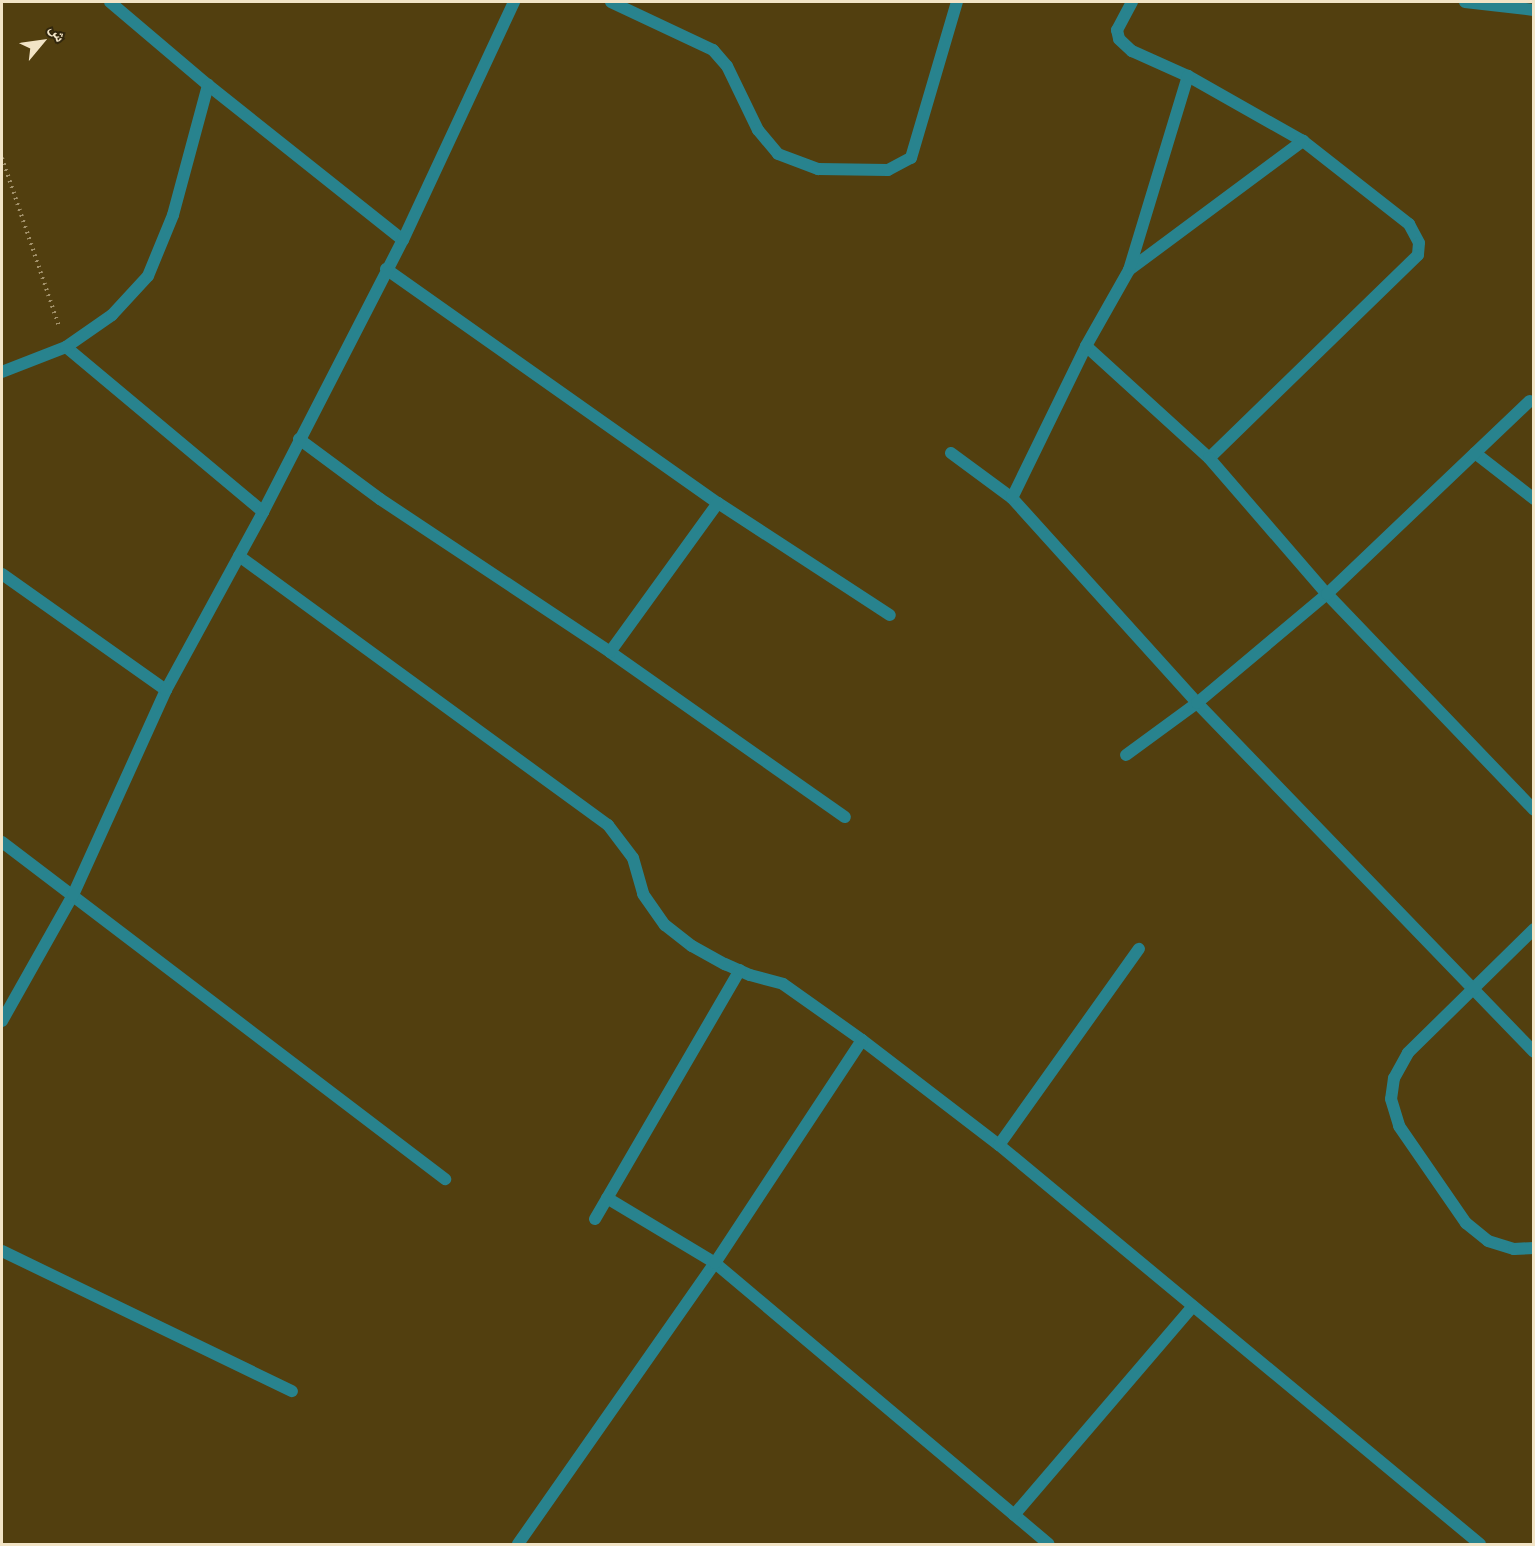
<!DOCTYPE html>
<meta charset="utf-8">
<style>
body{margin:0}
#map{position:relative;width:1535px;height:1546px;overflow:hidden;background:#523f0f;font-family:"Zilla Slab","Noto Naskh Arabic",serif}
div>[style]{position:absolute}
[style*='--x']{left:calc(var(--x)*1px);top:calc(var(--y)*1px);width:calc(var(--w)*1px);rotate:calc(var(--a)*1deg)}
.path>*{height:4px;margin-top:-2px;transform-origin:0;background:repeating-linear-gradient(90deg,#a2916a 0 1.5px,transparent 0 6px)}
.street>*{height:12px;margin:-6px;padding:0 6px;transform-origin:6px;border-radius:6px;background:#28838e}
span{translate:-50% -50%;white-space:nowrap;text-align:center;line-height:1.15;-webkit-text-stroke:5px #32270d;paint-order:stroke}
.frame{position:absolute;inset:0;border:3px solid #f2e4c6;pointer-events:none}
.north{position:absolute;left:12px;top:12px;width:60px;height:60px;-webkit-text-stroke:4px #32270d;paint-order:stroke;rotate:61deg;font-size:16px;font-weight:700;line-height:24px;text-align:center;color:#f2e4c6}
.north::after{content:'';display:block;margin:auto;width:21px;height:27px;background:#f2e4c6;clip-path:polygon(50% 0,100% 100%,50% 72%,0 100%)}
</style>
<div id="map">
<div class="path">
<i style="--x:2;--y:158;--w:177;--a:71.3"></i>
</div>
<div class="street">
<i style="--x:110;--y:2;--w:128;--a:40.3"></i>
<i style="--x:208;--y:85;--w:249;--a:38.5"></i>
<i style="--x:611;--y:2;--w:113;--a:25.2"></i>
<i style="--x:713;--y:50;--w:21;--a:49"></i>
<i style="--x:727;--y:66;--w:71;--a:64.2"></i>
<i style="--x:758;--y:130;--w:31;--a:50"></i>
<i style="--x:778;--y:154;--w:43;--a:20.6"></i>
<i style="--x:818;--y:169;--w:70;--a:0.8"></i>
<i style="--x:888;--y:170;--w:26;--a:-28"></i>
<i style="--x:911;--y:158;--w:163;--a:-73.6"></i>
<i style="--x:1132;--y:2;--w:32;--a:118"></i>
<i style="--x:1117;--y:30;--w:9;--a:77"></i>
<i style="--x:1119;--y:39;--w:18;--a:43"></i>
<i style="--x:1132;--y:51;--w:61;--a:24.1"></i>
<i style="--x:1188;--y:76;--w:132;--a:29.5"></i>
<i style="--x:1303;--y:141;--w:135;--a:38.1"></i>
<i style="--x:1409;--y:224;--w:21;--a:62"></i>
<i style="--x:1419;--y:243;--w:12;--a:95"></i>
<i style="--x:1418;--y:255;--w:291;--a:135.8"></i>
<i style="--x:1465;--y:2;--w:69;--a:6.6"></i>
<i style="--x:386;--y:269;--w:406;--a:35.2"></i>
<i style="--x:718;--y:503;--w:205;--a:33.1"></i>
<i style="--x:1129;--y:270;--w:217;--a:-36.6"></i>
<i style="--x:1086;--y:346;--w:166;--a:42.3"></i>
<i style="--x:1209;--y:458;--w:180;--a:49.1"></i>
<i style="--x:1327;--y:594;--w:299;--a:46.2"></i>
<i style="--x:66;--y:347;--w:257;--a:39.9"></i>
<i style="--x:2;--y:372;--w:69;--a:-21.3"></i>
<i style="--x:66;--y:347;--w:56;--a:-34.8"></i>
<i style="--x:112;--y:315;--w:53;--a:-47.3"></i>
<i style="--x:148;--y:276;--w:66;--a:-67.7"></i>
<i style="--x:173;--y:215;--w:135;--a:-74.9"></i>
<i style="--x:299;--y:439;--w:101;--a:36.5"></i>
<i style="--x:380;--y:499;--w:276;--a:33.6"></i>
<i style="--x:610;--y:652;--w:287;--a:35.1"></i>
<i style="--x:951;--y:453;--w:76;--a:36.4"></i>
<i style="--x:1012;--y:498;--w:276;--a:47.9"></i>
<i style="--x:1197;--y:703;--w:485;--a:46"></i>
<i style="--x:1475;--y:453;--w:75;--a:37.9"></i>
<i style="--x:1012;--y:498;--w:169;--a:-64"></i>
<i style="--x:1086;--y:346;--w:87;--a:-60.5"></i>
<i style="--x:1129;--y:270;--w:203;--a:-73.1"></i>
<i style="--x:239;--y:556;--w:457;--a:36.1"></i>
<i style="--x:608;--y:825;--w:41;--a:52.9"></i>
<i style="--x:633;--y:858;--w:37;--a:74"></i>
<i style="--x:643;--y:894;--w:38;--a:55"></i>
<i style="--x:665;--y:925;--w:34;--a:38"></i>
<i style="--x:692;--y:946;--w:38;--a:29"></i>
<i style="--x:725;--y:964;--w:27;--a:24"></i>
<i style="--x:750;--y:975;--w:34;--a:15"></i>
<i style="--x:783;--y:984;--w:97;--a:35.3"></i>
<i style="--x:862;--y:1040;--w:173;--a:37.5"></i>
<i style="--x:999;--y:1145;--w:625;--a:39.68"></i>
<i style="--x:2;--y:574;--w:201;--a:35.3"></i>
<i style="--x:610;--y:652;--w:184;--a:-54.1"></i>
<i style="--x:1126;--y:755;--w:88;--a:-36.2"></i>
<i style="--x:1197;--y:703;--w:170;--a:-40"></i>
<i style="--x:1327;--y:594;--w:280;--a:-43.6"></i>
<i style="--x:2;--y:842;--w:557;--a:37.26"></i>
<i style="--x:1534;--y:929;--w:177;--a:135.5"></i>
<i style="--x:1408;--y:1053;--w:29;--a:119"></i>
<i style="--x:1394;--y:1078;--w:21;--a:98"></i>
<i style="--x:1391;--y:1099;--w:28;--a:73"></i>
<i style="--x:1399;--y:1126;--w:118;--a:55.4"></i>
<i style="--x:1466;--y:1223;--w:28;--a:39"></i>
<i style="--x:1488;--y:1241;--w:27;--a:17"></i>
<i style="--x:1514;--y:1249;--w:20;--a:-3"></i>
<i style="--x:2;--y:1021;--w:145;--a:-60.6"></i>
<i style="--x:73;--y:895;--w:225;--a:-65.6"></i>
<i style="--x:166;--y:690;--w:203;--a:-61.4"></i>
<i style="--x:263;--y:512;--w:306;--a:-62.8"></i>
<i style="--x:403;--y:240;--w:263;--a:-65"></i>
<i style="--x:999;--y:1145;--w:241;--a:-54.5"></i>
<i style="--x:607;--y:1198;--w:126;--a:31"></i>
<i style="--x:715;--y:1263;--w:436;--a:40.1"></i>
<i style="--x:595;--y:1219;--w:288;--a:-59.8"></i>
<i style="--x:2;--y:1251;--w:322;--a:25.8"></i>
<i style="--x:1014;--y:1515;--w:275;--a:-49.4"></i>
<i style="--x:518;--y:1544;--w:343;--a:-55"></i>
<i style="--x:715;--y:1263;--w:267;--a:-56.6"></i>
</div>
<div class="frame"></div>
<div class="north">ش</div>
</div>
